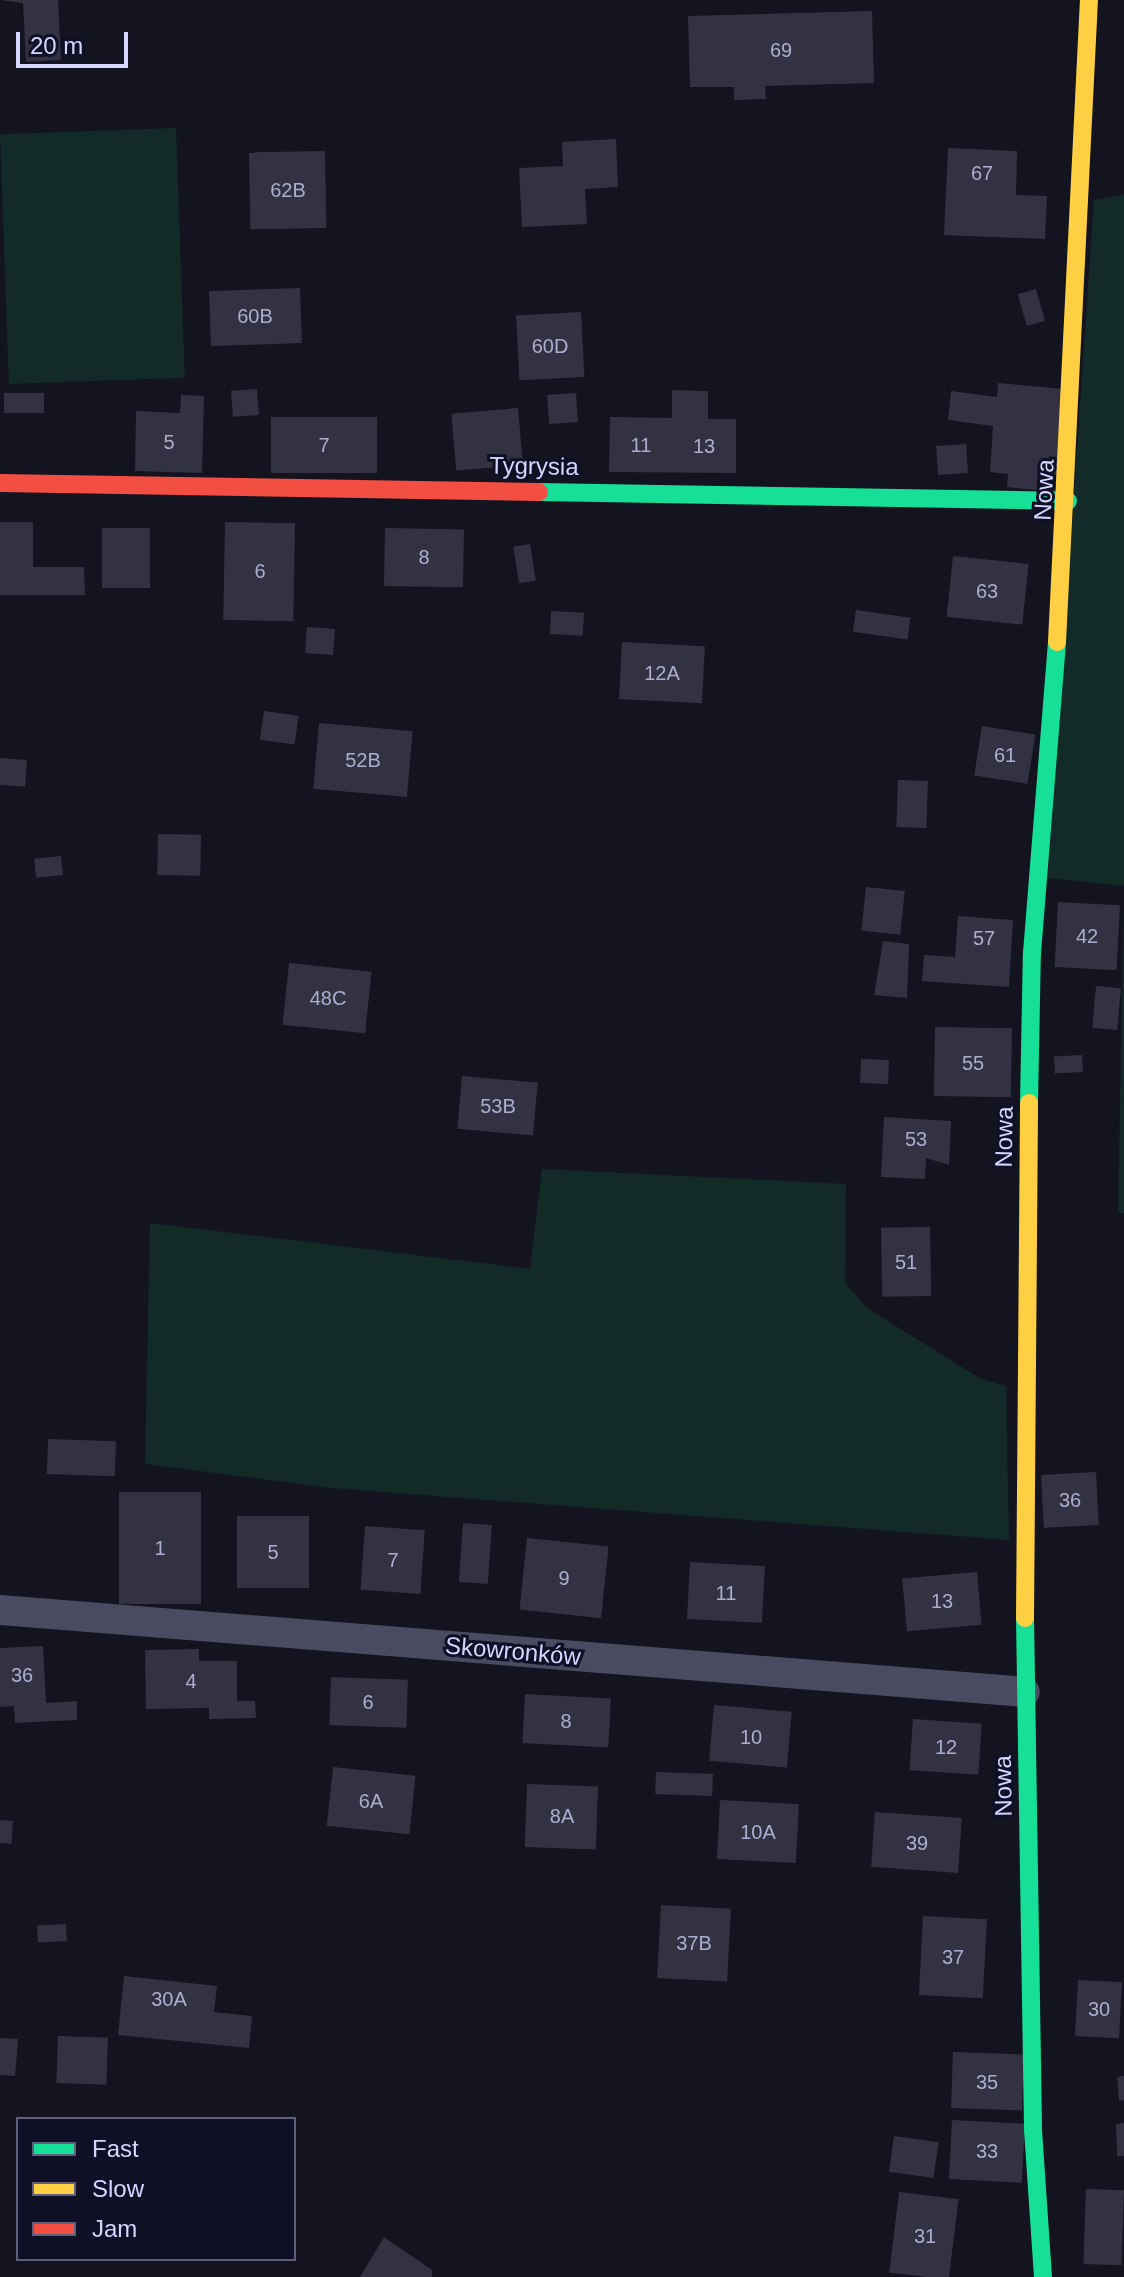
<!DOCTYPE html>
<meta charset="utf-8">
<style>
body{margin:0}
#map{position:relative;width:1124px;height:2277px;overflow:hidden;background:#141420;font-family:Helvetica,sans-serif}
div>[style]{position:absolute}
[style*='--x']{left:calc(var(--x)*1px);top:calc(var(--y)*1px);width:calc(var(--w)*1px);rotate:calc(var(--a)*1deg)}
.green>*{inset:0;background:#122b28;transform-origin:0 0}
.building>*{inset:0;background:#323242;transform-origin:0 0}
.street>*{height:30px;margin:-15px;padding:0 15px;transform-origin:15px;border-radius:15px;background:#494c61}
.fast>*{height:18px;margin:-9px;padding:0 9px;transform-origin:9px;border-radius:9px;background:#16e098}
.slow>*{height:18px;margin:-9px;padding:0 9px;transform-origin:9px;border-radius:9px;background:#ffcf43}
.jam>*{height:18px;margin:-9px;padding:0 9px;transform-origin:9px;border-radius:9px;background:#f24e42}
span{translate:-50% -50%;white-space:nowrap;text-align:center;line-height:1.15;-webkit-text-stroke:6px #0f0f25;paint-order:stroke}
.number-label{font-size:20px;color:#abaed0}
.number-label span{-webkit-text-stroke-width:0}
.street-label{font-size:24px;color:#d3d7ff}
.legend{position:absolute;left:16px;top:2117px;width:280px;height:144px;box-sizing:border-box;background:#0f0f25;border:2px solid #5d5f7c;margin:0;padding:10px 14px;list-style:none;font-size:24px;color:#d3d7ff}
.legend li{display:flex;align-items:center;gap:16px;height:40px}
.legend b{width:40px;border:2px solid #5d5f7c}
.scale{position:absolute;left:16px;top:32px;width:112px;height:36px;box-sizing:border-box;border:4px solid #d3d7ff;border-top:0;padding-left:10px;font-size:24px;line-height:28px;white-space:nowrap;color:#d3d7ff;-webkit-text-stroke:6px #0f0f25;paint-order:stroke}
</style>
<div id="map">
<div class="green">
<i style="left:176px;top:128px;width:250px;height:176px;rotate:88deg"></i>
<i style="clip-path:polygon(1124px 195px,1124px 886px,1048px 878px,1094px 200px)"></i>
<i style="clip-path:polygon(1124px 903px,1124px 1213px,1118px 1213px)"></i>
<i style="clip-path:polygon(542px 1169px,846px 1184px,845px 1283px,867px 1308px,981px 1379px,1006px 1386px,1009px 1540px,332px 1488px,145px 1464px,150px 1223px,530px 1269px)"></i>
</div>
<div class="building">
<i style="clip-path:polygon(0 0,58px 0,61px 60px,26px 62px,23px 3px)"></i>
<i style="clip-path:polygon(872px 11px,874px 83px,765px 86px,766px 99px,734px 100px,734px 87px,690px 87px,688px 16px)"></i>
<i style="clip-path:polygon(616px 139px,618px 187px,585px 189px,587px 224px,522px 227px,519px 168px,563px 166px,562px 142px)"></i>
<i style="clip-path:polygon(948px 148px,1017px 151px,1016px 195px,1047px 196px,1045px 239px,944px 235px)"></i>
<i style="left:325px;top:151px;width:77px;height:76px;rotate:89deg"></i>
<i style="left:300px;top:288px;width:55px;height:91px;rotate:88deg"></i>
<i style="left:1036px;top:289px;width:33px;height:19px;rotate:74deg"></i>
<i style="left:581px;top:312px;width:65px;height:65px;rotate:87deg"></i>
<i style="clip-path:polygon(998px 383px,1064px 389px,1055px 492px,1007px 487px,1008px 474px,990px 472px,993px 426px,948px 420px,951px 391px,997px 397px)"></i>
<i style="left:257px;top:389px;width:26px;height:26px;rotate:86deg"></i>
<i style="clip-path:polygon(672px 390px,708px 391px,708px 419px,736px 419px,736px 473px,609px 472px,610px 417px,672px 418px)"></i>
<i style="left:4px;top:393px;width:40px;height:20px"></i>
<i style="left:576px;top:393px;width:29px;height:29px;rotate:86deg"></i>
<i style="clip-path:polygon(181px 395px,204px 396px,202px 473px,135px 471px,136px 411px,180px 413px)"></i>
<i style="left:518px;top:408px;width:57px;height:67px;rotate:85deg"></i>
<i style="left:271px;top:417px;width:106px;height:56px"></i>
<i style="left:966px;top:444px;width:29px;height:30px;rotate:86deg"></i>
<i style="clip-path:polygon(0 522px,33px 522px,33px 567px,84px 567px,85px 595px,0 595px)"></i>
<i style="left:225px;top:522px;width:70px;height:98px;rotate:1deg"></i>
<i style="left:102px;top:528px;width:48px;height:60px"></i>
<i style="left:385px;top:528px;width:79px;height:58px;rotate:1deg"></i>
<i style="left:530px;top:544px;width:37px;height:17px;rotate:81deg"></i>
<i style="left:953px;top:556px;width:76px;height:61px;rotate:6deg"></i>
<i style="left:856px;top:610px;width:55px;height:22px;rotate:8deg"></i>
<i style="left:551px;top:611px;width:33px;height:23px;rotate:3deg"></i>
<i style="left:307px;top:627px;width:28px;height:26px;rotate:4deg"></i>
<i style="left:622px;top:642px;width:83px;height:57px;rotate:3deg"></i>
<i style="left:264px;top:711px;width:35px;height:29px;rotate:8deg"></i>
<i style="left:319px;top:723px;width:94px;height:66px;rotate:5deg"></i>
<i style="left:982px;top:726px;width:54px;height:50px;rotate:9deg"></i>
<i style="left:0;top:758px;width:27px;height:27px;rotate:4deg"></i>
<i style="left:898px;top:780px;width:30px;height:47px;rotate:2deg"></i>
<i style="left:158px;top:834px;width:43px;height:41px;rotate:1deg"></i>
<i style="left:61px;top:856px;width:19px;height:27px;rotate:84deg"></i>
<i style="left:866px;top:887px;width:39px;height:44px;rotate:6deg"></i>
<i style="left:1058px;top:902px;width:62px;height:65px;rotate:3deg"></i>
<i style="clip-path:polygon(958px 916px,1013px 920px,1009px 987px,922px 981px,924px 955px,955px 957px)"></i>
<i style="clip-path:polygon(883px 941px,909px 944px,907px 998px,874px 995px)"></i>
<i style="left:289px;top:963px;width:83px;height:62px;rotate:6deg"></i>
<i style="left:1096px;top:986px;width:25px;height:42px;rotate:5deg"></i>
<i style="left:935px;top:1027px;width:77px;height:69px;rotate:1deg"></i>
<i style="left:1082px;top:1055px;width:17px;height:28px;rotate:87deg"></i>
<i style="left:861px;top:1059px;width:28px;height:24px;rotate:2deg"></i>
<i style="left:462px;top:1076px;width:76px;height:53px;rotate:5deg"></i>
<i style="clip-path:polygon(884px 1117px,951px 1121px,949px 1165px,926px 1158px,925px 1179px,881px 1177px)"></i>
<i style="left:930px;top:1227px;width:69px;height:49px;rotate:89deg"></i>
<i style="left:48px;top:1439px;width:68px;height:35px;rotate:2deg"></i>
<i style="left:1096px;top:1472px;width:53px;height:55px;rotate:87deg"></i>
<i style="left:119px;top:1492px;width:82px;height:112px"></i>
<i style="left:237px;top:1516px;width:72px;height:72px"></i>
<i style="left:463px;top:1523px;width:29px;height:59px;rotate:4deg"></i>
<i style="left:365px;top:1526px;width:60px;height:64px;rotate:4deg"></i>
<i style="left:527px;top:1538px;width:82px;height:72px;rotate:6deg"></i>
<i style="left:690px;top:1562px;width:75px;height:57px;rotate:3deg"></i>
<i style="left:977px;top:1572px;width:53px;height:75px;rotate:85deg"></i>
<i style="clip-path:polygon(43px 1646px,46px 1703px,77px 1701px,77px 1720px,15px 1723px,14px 1706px,0 1707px,0 1648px)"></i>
<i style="clip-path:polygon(199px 1649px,199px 1661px,237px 1661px,237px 1701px,255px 1701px,256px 1718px,209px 1719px,209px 1708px,146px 1709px,145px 1650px)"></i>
<i style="left:331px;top:1677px;width:77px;height:48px;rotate:2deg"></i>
<i style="left:525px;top:1694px;width:86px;height:49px;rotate:3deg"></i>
<i style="left:714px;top:1705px;width:78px;height:56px;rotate:5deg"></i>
<i style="left:913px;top:1719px;width:69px;height:51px;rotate:4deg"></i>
<i style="left:333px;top:1767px;width:83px;height:59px;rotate:6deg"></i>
<i style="left:656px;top:1772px;width:57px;height:22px;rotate:2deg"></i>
<i style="left:527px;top:1784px;width:71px;height:63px;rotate:2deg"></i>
<i style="left:720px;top:1800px;width:79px;height:59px;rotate:3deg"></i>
<i style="left:875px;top:1812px;width:87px;height:55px;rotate:4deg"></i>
<i style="left:0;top:1820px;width:13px;height:23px;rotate:4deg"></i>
<i style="left:661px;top:1905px;width:70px;height:73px;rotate:3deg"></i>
<i style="left:923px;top:1916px;width:64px;height:79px;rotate:3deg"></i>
<i style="left:66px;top:1924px;width:17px;height:29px;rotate:87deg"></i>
<i style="clip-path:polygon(124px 1976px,217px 1986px,214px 2012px,252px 2016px,249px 2048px,118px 2035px)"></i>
<i style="left:1078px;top:1980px;width:44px;height:56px;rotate:3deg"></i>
<i style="left:58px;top:2036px;width:50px;height:47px;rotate:2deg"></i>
<i style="clip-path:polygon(0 2038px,18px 2039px,15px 2076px,0 2075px)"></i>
<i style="left:953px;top:2052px;width:71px;height:56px;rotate:2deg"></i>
<i style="clip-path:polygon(1124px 2076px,1124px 2100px,1119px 2101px,1117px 2077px)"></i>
<i style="left:952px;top:2120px;width:73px;height:59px;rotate:3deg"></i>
<i style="clip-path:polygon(1124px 2123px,1124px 2156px,1117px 2156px,1116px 2124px)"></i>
<i style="left:894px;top:2136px;width:45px;height:36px;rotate:8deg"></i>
<i style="left:1086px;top:2189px;width:38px;height:75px;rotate:2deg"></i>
<i style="left:899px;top:2192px;width:60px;height:81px;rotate:7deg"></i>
<i style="clip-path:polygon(384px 2237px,432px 2270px,432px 2277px,360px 2277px)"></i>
</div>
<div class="street">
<i style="--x:0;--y:1610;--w:1028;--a:4.57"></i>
</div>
<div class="fast">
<i style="--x:539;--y:492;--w:529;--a:0.97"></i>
<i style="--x:1029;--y:1103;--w:150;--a:-88.9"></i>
<i style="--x:1032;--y:953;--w:312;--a:-85.4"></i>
<i style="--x:1025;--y:1618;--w:512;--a:89.1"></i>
<i style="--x:1033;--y:2130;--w:147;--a:86.1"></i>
</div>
<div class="slow">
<i style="--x:1057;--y:642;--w:643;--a:-87.15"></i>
<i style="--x:1025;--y:1618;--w:515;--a:-89.55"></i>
</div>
<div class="jam">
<i style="--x:0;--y:483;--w:539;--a:0.96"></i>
</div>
<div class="number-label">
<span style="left:781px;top:50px">69</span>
<span style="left:982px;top:173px">67</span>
<span style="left:288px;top:190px">62B</span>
<span style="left:255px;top:316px">60B</span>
<span style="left:550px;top:346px">60D</span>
<span style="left:169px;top:442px">5</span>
<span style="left:324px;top:445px">7</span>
<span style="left:641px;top:445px">11</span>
<span style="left:704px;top:446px">13</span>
<span style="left:424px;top:557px">8</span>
<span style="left:260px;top:571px">6</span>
<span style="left:987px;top:591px">63</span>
<span style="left:662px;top:673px">12A</span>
<span style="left:1005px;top:755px">61</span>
<span style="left:363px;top:760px">52B</span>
<span style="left:1087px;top:936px">42</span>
<span style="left:984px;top:938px">57</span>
<span style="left:328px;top:998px">48C</span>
<span style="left:973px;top:1063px">55</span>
<span style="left:498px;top:1106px">53B</span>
<span style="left:916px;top:1139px">53</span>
<span style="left:906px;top:1262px">51</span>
<span style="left:1070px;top:1500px">36</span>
<span style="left:160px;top:1548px">1</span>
<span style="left:273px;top:1552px">5</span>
<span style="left:393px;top:1560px">7</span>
<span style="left:564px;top:1578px">9</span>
<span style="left:726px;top:1593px">11</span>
<span style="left:942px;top:1601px">13</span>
<span style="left:22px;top:1675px">36</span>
<span style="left:191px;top:1681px">4</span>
<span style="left:368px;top:1702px">6</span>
<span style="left:566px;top:1721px">8</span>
<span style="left:751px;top:1737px">10</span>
<span style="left:946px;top:1747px">12</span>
<span style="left:371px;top:1801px">6A</span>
<span style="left:562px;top:1816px">8A</span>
<span style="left:758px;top:1832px">10A</span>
<span style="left:917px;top:1843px">39</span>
<span style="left:694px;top:1943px">37B</span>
<span style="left:953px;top:1957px">37</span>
<span style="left:169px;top:1999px">30A</span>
<span style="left:1099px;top:2009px">30</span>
<span style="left:987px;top:2082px">35</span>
<span style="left:987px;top:2151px">33</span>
<span style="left:925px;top:2236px">31</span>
</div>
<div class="street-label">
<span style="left:534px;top:466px;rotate:1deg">Tygrysia</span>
<span style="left:1044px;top:490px;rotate:-87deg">Nowa</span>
<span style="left:1004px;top:1137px;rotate:-89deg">Nowa</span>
<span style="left:513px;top:1651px;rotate:5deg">Skowronków</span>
<span style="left:1003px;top:1786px;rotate:-91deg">Nowa</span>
</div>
<ul class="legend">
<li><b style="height:10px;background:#16e098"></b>Fast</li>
<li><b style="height:10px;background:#ffcf43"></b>Slow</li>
<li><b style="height:10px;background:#f24e42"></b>Jam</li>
</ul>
<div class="scale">20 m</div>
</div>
